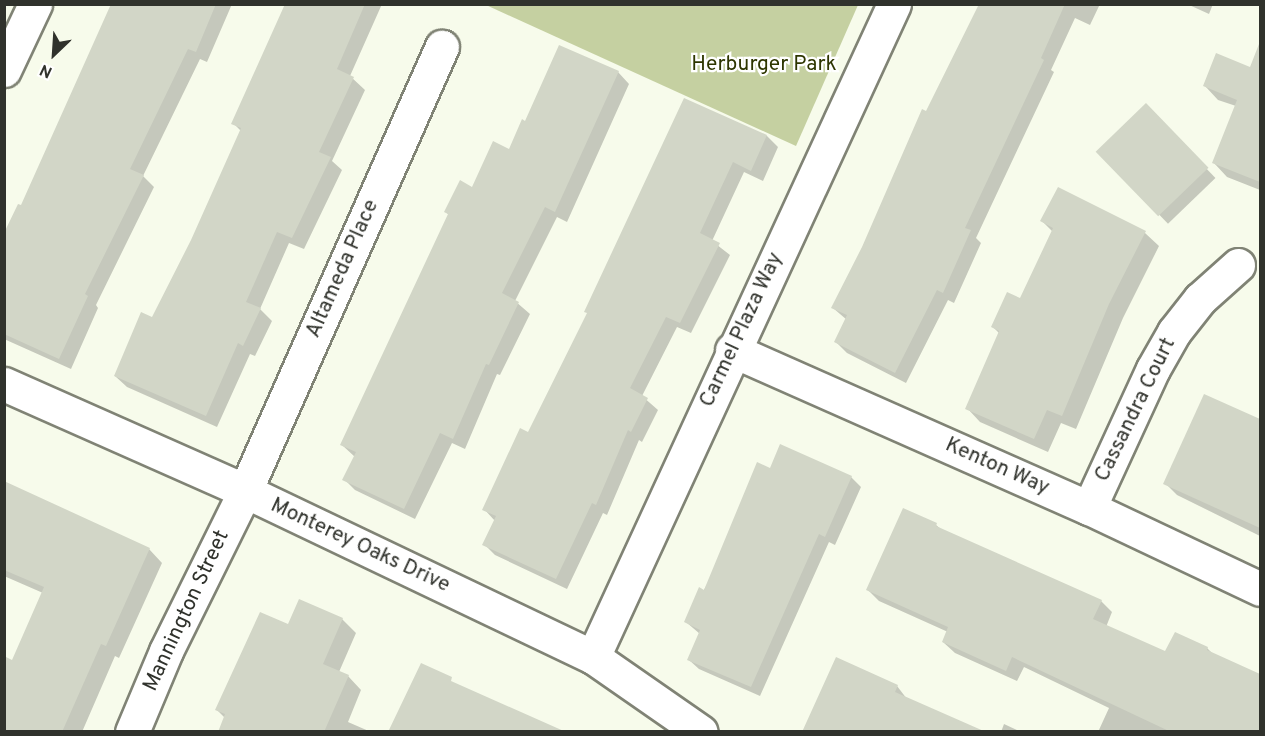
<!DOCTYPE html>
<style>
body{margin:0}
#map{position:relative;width:1265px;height:736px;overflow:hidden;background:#f7fbeb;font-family:Overpass,sans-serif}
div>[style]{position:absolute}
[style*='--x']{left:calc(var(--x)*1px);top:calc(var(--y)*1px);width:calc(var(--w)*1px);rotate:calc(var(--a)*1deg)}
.green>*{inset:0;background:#c5d0a1}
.shadow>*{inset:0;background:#0003;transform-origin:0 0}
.building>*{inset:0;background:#d2d6c7;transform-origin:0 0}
.roads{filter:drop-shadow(2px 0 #808375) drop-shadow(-2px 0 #808375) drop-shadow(0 2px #808375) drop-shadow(0 -2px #808375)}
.street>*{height:33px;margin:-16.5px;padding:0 16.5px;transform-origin:16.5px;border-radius:16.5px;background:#fff}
span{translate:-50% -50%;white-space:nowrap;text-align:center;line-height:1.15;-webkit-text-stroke:4.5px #fff;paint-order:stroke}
.park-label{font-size:21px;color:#2e3600}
.street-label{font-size:21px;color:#30322c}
.frame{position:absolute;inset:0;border:6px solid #30322c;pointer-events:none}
.north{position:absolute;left:24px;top:24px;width:60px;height:60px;-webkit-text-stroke:4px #fff;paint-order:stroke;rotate:205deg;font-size:16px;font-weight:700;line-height:24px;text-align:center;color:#30322c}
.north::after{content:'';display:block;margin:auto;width:21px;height:27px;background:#30322c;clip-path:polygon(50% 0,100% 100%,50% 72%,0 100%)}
</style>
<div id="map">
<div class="green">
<i style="clip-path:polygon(486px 5px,858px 4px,858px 5px,796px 146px)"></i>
</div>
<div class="shadow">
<i style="clip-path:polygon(113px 4px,232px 4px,207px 62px,200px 59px,143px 176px,154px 187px,96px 305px,98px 308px,71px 369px,4px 339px,4px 245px)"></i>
<i style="clip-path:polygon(290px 4px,382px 4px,350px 76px,365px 90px,332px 161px,342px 170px,304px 249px,289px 243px,260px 309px,272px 321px,255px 356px,250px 354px,217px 427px,127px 387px,115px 376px,153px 319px,193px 240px,241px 131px,233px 123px)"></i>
<i style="clip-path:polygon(978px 4px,1100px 4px,1090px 25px,1075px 18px,1051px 70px,1054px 72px,976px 238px,981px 243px,954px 303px,948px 300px,906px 383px,847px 353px,836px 342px,847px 320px,833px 308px,980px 6px)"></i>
<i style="clip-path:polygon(1187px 4px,1213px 4px,1209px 14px)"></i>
<i style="clip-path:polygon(1216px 55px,1260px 72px,1260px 190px,1227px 177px,1214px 163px,1236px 106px,1218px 100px,1205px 86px)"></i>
<i style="clip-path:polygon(618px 72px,629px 84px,567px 222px,557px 217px,515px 301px,530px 314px,500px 375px,497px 374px,465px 449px,452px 443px,415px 519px,355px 490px,344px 479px,355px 457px,342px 445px,449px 215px,446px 212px,473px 189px,509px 151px,526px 123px)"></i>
<i style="clip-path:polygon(684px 100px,767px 136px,778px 147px,763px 181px,744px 172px,712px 241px,730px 255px,691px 333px,677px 327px,642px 396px,658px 410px,642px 442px,639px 440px,607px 515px,603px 513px,567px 589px,495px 555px,484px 544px,495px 521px,484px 509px,529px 434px,588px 314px)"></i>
<i style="left:1146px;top:106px;width:100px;height:66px;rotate:46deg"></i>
<i style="clip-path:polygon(1042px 221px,1145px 233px,1159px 246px,1123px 318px,1076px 429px,1061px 423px,1048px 452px,980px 422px,967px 408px,1000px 334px,993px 327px,1021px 300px,1053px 232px)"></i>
<i style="clip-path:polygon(1205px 396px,1260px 421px,1260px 536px,1177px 495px,1165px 483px)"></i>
<i style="clip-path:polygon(771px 470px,851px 477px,861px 487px,835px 545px,829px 542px,760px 696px,699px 669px,689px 660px,700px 634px,686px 622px)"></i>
<i style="clip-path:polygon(4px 483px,149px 549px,162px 563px,119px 658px,115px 656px,82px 732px,4px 732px,43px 593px,4px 576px)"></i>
<i style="clip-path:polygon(936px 525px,942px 530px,1101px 601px,1112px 612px,1106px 627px,1166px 653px,1207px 648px,1215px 656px,1260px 676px,1260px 732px,1098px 732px,1109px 708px,1024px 667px,1017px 681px,955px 653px,943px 642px,948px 632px,879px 601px,868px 590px)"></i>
<i style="clip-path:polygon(342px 619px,356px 633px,339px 672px,348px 676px,361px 690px,348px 722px,371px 732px,220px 732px,225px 718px,217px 710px,289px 626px)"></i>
<i style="clip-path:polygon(897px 686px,907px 699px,812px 732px)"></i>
<i style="clip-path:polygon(1004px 724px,1021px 732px,1001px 732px)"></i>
</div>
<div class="building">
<i style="clip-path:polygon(111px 4px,216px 4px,196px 52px,188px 49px,130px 169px,144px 175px,85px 294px,88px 296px,59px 359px,4px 334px,4px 233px,18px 204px,21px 205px)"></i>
<i style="clip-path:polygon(285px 4px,365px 4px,337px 69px,354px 77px,319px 152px,331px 157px,292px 238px,277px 232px,246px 302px,261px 308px,243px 346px,238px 343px,206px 416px,114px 376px,141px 312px,152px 317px,191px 240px,241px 128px,231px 124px)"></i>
<i style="clip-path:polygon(979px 4px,1065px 4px,1041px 58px,1044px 60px,965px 228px,971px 230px,943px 293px,937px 290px,895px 373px,834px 342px,847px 315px,831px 308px,862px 247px,922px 109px,926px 111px)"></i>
<i style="clip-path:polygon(1259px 44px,1260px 45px,1260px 182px,1212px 163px,1237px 100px,1203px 86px,1216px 53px,1250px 67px)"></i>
<i style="clip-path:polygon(559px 45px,619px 71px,555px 212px,545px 207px,502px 293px,519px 302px,489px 365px,486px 364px,453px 439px,440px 433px,404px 509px,342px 480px,356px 452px,340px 445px,448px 214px,444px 212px,460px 180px,472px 187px,493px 141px,509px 149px,522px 119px,525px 121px)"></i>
<i style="clip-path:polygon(684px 98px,767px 135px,751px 171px,733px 162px,700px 233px,720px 243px,680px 323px,666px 317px,630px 388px,648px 398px,631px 432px,628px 430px,596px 505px,592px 503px,556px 579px,482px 545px,496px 516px,482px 510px,520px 428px,528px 432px,587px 313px,584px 312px)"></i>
<i style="left:1146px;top:103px;width:90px;height:70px;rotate:46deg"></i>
<i style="clip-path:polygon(1058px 187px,1146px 231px,1109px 304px,1062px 416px,1047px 410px,1034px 439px,965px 409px,999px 331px,991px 327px,1007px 292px,1020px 298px,1053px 228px,1040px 221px)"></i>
<i style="clip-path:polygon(1204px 394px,1260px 419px,1260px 528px,1163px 484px)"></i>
<i style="clip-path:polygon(780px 444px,852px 476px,825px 537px,819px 534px,751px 687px,687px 660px,700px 630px,684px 622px,699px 587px,704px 590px,757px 462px,770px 468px)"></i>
<i style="clip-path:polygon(4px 481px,150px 548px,106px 646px,101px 644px,62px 732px,4px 732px,4px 656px,12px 660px,44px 587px,4px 570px)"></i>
<i style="clip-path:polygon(903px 508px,937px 523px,936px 526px,1102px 600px,1093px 619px,1165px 651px,1175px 632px,1208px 647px,1207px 650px,1260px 674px,1260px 732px,1171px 732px,1012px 657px,1006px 671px,942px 642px,948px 627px,866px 590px)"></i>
<i style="clip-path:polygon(299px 599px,343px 618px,323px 664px,349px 675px,324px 732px,218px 732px,225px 714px,215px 710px,260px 612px,288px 624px)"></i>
<i style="clip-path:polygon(836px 657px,898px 685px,895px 692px,986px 732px,802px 732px)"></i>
<i style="clip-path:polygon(421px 663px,452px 677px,451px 681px,566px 732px,388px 732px)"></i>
</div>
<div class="roads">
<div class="street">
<i style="--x:4;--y:70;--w:73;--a:-64.8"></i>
<i style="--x:732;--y:350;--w:390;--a:23.9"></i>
<i style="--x:1089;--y:508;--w:189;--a:25.3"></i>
<i style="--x:4;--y:384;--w:264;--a:23.9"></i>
<i style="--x:245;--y:491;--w:386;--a:25.5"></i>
<i style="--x:593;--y:657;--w:131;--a:34.8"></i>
<i style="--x:1089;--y:508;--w:153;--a:-65.3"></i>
<i style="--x:1153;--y:369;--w:43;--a:-60.4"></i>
<i style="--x:1174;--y:332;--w:42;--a:-51.8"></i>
<i style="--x:1200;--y:299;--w:51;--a:-41.8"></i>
<i style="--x:593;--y:657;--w:719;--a:-65.25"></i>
<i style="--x:132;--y:732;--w:88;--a:-67.2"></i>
<i style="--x:166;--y:651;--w:178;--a:-63.7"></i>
<i style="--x:245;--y:491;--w:486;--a:-66.1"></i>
</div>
</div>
<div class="park-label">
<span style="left:764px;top:65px">Herburger Park</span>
</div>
<div class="street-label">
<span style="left:343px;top:269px;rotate:-66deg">Altameda Place</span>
<span style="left:742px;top:330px;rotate:-65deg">Carmel Plaza Way</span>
<span style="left:1136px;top:410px;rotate:-64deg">Cassandra Court</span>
<span style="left:997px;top:467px;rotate:24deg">Kenton Way</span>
<span style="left:360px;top:546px;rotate:25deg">Monterey Oaks Drive</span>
<span style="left:187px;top:611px;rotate:-65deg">Mannington Street</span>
</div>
<div class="frame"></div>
<div class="north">N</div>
</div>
